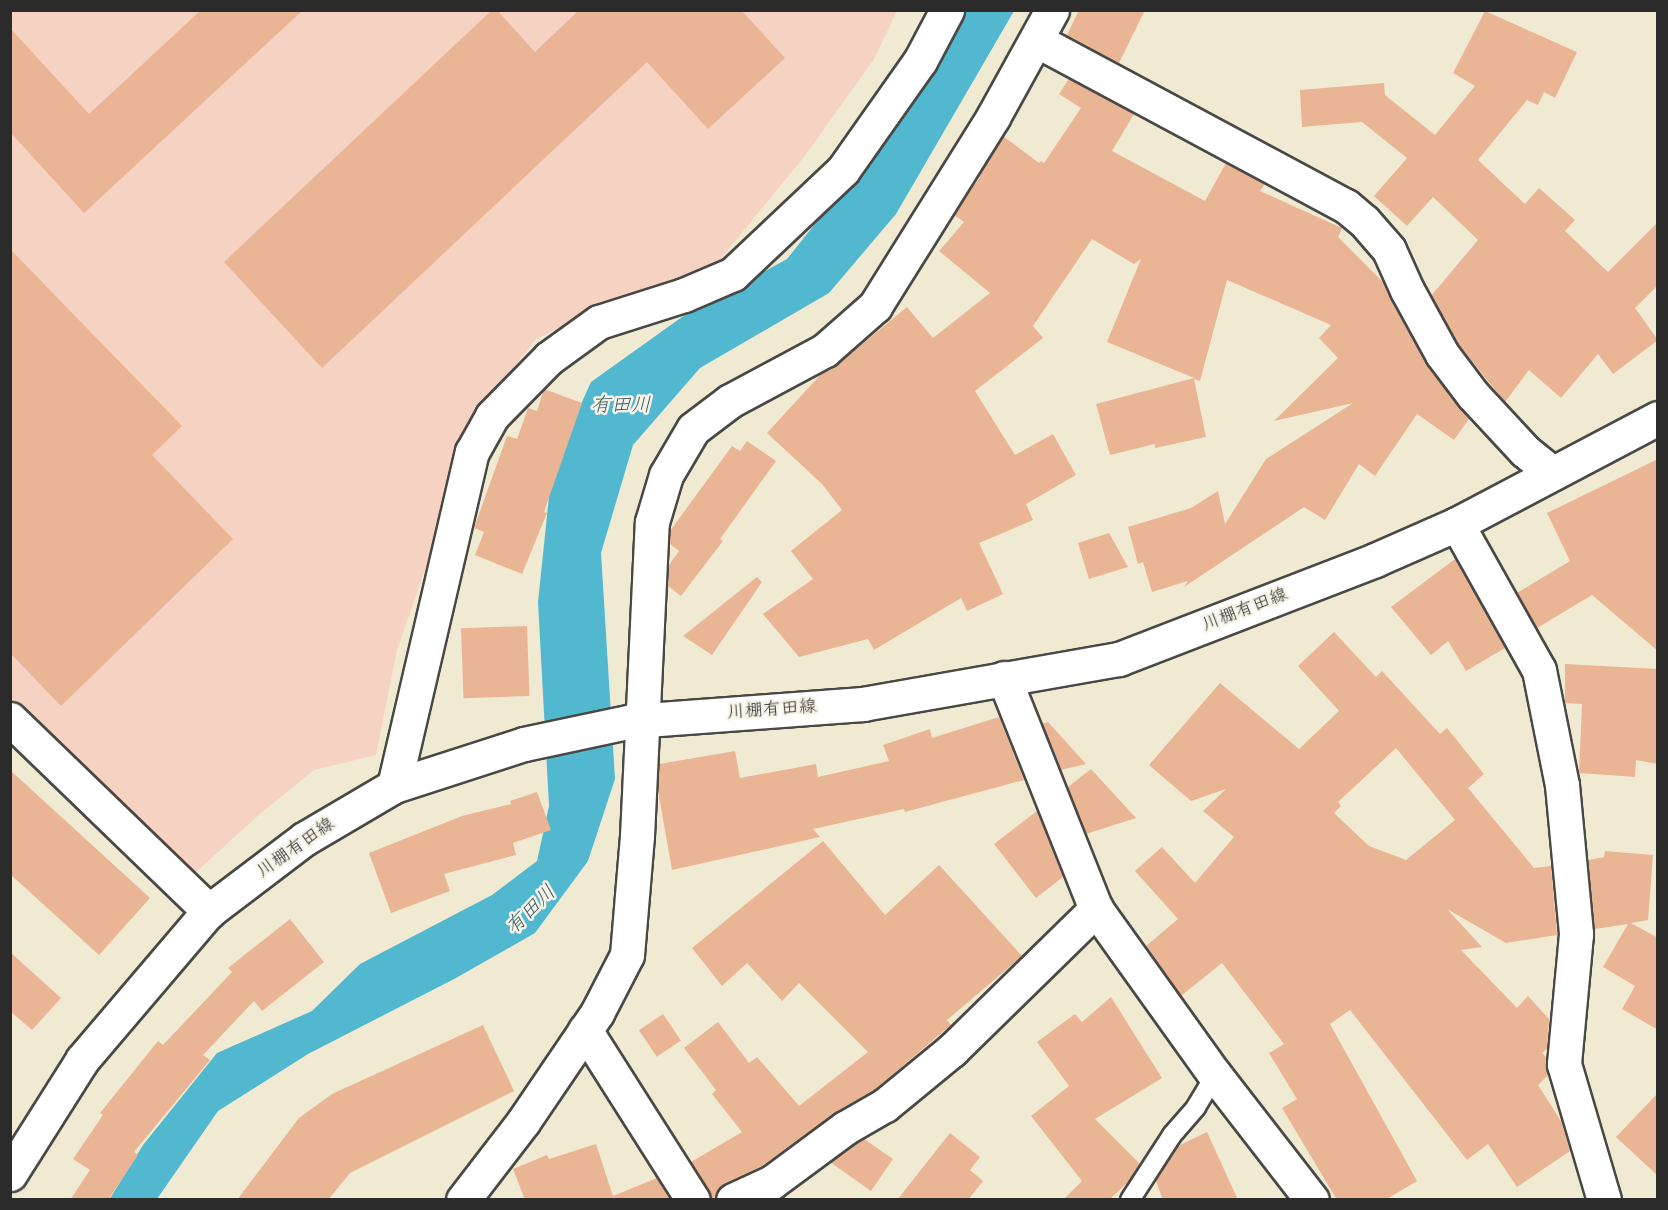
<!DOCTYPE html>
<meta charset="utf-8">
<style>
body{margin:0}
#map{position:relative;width:1668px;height:1210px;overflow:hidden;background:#f1ead3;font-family:"Balsamiq Sans","Klee One",sans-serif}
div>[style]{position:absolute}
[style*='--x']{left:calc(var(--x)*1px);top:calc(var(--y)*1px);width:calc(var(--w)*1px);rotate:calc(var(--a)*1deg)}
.built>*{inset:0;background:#f6d2c3}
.water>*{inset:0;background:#52b8d0}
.building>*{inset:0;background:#eab594;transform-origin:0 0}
.roads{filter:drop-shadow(2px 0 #494844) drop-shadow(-2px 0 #494844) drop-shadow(0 2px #494844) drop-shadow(0 -2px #494844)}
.lane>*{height:18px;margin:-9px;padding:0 9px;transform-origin:9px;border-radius:9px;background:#fff}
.street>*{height:33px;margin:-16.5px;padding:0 16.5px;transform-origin:16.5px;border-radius:16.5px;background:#fff}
.primary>*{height:33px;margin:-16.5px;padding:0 16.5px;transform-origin:16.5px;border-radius:16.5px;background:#fff}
span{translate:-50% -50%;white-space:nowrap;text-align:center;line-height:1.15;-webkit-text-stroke:5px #f7f3e8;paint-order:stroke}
.street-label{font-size:18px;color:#2b2b2b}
.water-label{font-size:20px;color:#395c65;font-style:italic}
.frame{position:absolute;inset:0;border:12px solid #2b2b2b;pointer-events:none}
</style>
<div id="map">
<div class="built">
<i style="clip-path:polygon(10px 11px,897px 11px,874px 59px,804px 157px,718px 262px,616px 302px,536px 339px,471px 421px,435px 541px,397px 650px,376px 755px,314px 770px,261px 813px,194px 874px,11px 698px)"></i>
</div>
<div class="water">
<i style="clip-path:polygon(959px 11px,1014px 11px,896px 214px,829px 293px,700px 368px,633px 445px,601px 553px,615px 779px,588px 861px,535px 933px,456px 978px,308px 1054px,218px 1111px,157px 1199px,109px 1200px,143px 1145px,217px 1053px,312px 1011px,360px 964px,492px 895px,537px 861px,549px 806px,538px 602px,552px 468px,591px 382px,682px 317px,787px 259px,917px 96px)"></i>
</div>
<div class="building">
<i style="clip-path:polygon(201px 10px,303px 10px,84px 213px,10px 132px,10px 28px,89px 114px)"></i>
<i style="clip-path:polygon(492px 10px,497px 10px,535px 52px,579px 10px,741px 10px,785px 58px,708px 129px,647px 62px,322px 368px,224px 262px)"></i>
<i style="clip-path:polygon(1079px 10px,1145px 10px,1119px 63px,1067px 35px)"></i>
<i style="clip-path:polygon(1485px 11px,1577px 52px,1555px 98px,1544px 92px,1538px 105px,1527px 100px,1478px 160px,1525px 204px,1539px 188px,1575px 220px,1565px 231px,1608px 272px,1658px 222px,1658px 285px,1635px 308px,1658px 340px,1613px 374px,1598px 354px,1561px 398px,1529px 370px,1505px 402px,1458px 344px,1431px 296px,1478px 240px,1433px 197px,1407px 226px,1374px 196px,1407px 158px,1362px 122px,1302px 127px,1300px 90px,1384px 83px,1385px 95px,1435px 135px,1475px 86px,1453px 73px)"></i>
<i style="clip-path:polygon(1069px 79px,1134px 114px,1112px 151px,1205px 201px,1226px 163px,1265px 184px,1260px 191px,1342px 228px,1338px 237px,1383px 282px,1426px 363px,1469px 419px,1454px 440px,1417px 414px,1375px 476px,1359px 464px,1325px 520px,1304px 507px,1184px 587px,1188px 581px,1152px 592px,1143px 562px,1138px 564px,1128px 527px,1191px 508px,1218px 491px,1225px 524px,1266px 459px,1353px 403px,1274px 421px,1338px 358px,1319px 338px,1331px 325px,1227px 280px,1200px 381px,1194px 379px,1206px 437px,1155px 448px,1155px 444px,1110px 455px,1096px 404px,1194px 378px,1107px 342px,1141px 259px,1134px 264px,1092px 239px,1033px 326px,1043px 338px,975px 391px,1015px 455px,1053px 434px,1076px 475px,1026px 504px,1033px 520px,979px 543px,1003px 594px,967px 611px,961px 598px,874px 650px,868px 639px,799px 657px,763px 614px,813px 579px,791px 551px,842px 510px,822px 484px,767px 433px,822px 373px,831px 370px,907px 307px,933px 338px,990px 293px,939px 251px,964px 222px,954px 215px,980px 177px,978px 176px,1003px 136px,1039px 163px,1041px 161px,1044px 163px,1081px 108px,1059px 94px)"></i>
<i style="clip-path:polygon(10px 249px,182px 426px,152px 455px,233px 539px,61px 706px,10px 653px)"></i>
<i style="clip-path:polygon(544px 389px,582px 403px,544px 512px,547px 513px,522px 574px,475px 555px,484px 532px,474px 528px,507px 436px,517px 439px,528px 408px,537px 411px)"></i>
<i style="clip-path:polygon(747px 441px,776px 461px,720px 539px,723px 541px,681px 596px,668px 586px,669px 565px,679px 551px,670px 544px,670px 531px,732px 446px,740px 451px)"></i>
<i style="clip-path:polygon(1658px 459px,1658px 651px,1592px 595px,1537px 628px,1517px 593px,1570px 561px,1547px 513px)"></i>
<i style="clip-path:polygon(1109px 533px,1128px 567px,1089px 579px,1078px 543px)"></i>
<i style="clip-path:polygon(1455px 559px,1505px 648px,1466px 671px,1448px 641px,1431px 655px,1391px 607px)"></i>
<i style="clip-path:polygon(757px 577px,762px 582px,712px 655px,683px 636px)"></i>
<i style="left:527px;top:626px;width:70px;height:66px;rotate:88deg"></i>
<i style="clip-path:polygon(evenodd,1334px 632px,1376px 677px,1382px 671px,1440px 734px,1447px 728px,1484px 774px,1468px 788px,1534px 868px,1551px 866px,1557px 935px,1506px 943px,1447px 909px,1482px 947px,1461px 950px,1517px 1008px,1528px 996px,1549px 1019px,1547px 1049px,1542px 1053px,1546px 1057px,1548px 1075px,1538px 1085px,1561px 1121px,1570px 1151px,1517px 1187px,1488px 1144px,1467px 1160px,1350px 1010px,1330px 1024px,1417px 1181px,1385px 1200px,1337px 1200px,1282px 1108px,1297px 1099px,1269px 1053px,1284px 1044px,1222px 963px,1181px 996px,1146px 946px,1178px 919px,1135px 871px,1162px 847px,1195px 883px,1234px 837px,1203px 811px,1226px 789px,1191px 801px,1149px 765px,1220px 683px,1299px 749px,1339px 711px,1298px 666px,1334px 632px,1396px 748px,1455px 820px,1406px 860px,1369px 846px,1334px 813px,1341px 806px,1338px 802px,1396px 748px)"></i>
<i style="clip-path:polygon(1565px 664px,1658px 669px,1658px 764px,1636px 760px,1635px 777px,1579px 773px,1582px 704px,1565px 703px)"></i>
<i style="clip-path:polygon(999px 717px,1024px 780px,905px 812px,904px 809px,813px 829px,820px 837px,672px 870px,658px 791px,659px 764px,735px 751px,740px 778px,816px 764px,818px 777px,889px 761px,883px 745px,930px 729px,932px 738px)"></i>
<i style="clip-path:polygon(1048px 722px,1086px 764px,1061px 770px,1042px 724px)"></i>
<i style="clip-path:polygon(1091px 769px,1136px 818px,1086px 834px,1068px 787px)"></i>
<i style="clip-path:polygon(10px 770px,150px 898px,99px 955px,10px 874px)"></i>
<i style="clip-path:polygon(537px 792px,551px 830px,513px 843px,516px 855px,444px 874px,450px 891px,391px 913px,369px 853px,462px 816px,511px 804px,510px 801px)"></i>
<i style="clip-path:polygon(1037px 811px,1063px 877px,1036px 898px,994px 844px)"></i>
<i style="clip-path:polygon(823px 841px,885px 915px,939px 865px,1022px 956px,947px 1020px,951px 1025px,874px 1090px,834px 1113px,762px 1166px,725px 1183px,712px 1200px,691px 1162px,742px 1132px,712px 1094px,716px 1090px,684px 1048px,718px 1022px,749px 1063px,757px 1057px,799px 1106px,868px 1052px,799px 983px,782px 1001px,747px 963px,722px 986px,692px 948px)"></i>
<i style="clip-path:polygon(1605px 851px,1653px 855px,1648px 920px,1631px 923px,1658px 938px,1658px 1030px,1622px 1009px,1635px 986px,1603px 967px,1628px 924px,1594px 929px,1588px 860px,1604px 857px)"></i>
<i style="clip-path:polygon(290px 919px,324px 962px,262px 1011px,254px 1001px,203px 1055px,210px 1060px,134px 1152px,138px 1155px,108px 1200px,70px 1200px,90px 1170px,73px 1159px,103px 1115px,100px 1113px,158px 1041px,163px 1045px,232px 972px,228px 968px)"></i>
<i style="clip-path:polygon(10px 952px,61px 998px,32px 1030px,10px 1011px)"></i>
<i style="clip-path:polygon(1111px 997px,1162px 1078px,1095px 1119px,1140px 1164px,1130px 1180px,1109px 1200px,1063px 1200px,1082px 1181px,1031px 1116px,1069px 1086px,1037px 1042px,1075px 1014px,1082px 1022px)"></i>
<i style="left:663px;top:1014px;width:32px;height:29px;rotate:56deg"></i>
<i style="clip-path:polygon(483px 1025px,514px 1091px,350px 1173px,328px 1200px,237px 1200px,299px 1118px,332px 1094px)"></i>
<i style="clip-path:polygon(1658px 1093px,1658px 1176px,1616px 1137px)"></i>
<i style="clip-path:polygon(1207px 1132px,1238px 1200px,1163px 1200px,1156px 1181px,1178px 1146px)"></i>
<i style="clip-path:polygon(950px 1133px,980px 1157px,970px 1170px,983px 1181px,968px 1200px,897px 1200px)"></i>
<i style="clip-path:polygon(864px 1139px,893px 1159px,871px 1191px,830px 1162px)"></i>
<i style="clip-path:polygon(596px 1144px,613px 1196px,657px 1178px,670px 1200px,525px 1200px,513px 1169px,547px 1155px,549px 1159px)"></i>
</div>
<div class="roads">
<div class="lane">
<i style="--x:1130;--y:1200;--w:77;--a:-57.1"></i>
<i style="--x:1172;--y:1135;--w:37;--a:-49"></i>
<i style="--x:1196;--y:1107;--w:37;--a:-59"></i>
</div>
<div class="street">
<i style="--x:1036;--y:40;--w:352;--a:28.2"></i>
<i style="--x:1346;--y:206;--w:23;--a:40"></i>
<i style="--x:1364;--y:221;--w:38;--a:49"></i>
<i style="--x:1389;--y:250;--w:44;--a:65.8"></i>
<i style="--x:1407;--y:290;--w:73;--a:61.3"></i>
<i style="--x:1442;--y:354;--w:51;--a:52.9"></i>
<i style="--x:1473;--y:395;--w:76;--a:47.1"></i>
<i style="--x:1525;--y:451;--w:35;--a:39"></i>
<i style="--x:1457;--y:524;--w:167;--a:60.7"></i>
<i style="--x:1539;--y:670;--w:117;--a:78.7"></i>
<i style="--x:1562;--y:785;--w:150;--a:84.6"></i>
<i style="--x:1576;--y:934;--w:131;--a:95.3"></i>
<i style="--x:1564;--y:1064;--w:142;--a:73.6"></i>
<i style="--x:1004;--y:678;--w:249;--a:68.3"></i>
<i style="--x:1096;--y:909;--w:204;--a:54.4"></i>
<i style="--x:1215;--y:1075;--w:158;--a:52.2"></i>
<i style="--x:10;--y:719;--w:277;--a:44"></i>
<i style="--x:394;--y:786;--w:343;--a:-76.9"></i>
<i style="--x:472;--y:452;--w:41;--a:-60.9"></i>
<i style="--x:492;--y:416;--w:81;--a:-45.5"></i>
<i style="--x:549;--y:358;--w:62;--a:-35.8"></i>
<i style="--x:599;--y:322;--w:89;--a:-17.6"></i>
<i style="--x:684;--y:295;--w:53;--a:-23.2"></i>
<i style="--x:733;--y:274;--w:151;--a:-43.4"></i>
<i style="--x:843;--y:170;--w:133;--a:-54.8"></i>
<i style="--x:920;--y:61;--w:58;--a:-62.1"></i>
<i style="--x:585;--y:1030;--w:201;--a:57.6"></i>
<i style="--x:463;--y:1200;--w:98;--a:-52.4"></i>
<i style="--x:523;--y:1122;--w:132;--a:-55.8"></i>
<i style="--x:597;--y:1013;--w:65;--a:-62.7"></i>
<i style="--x:627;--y:955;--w:119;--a:-85.2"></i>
<i style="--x:637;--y:836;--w:314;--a:-87.3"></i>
<i style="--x:652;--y:522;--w:49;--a:-73.4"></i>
<i style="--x:666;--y:475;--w:53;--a:-59.6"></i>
<i style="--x:693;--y:429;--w:46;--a:-37.1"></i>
<i style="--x:730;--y:401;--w:108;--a:-28.2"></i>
<i style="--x:825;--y:350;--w:67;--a:-41.3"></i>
<i style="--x:875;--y:306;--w:223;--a:-58"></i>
<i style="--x:993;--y:117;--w:122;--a:-61.1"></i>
<i style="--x:733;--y:1200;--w:43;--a:-24.8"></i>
<i style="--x:772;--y:1182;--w:91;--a:-36.5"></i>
<i style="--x:845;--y:1128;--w:46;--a:-29.9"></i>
<i style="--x:885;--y:1105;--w:87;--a:-39.4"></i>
<i style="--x:952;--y:1050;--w:202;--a:-44.4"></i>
</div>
<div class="primary">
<i style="--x:10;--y:1174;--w:135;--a:-57.7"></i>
<i style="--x:82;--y:1060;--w:196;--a:-49.6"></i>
<i style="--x:209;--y:911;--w:119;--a:-37.2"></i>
<i style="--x:304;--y:839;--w:104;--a:-30.5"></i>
<i style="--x:394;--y:786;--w:137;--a:-17.9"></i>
<i style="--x:524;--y:744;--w:110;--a:-12"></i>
<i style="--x:632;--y:721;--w:232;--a:-4.2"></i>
<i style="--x:863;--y:704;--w:260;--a:-10"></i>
<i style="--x:1119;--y:659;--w:274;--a:-21.1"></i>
<i style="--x:1375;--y:560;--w:90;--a:-23.7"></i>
<i style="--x:1457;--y:524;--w:227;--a:-27.8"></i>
</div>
</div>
<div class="street-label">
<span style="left:1245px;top:610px;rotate:-21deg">川棚有田線</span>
<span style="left:772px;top:710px;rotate:-4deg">川棚有田線</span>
<span style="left:296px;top:848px;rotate:-35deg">川棚有田線</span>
</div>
<div class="water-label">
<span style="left:621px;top:405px">有田川</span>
<span style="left:531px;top:910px;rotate:-44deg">有田川</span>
</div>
<div class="frame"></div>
</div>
